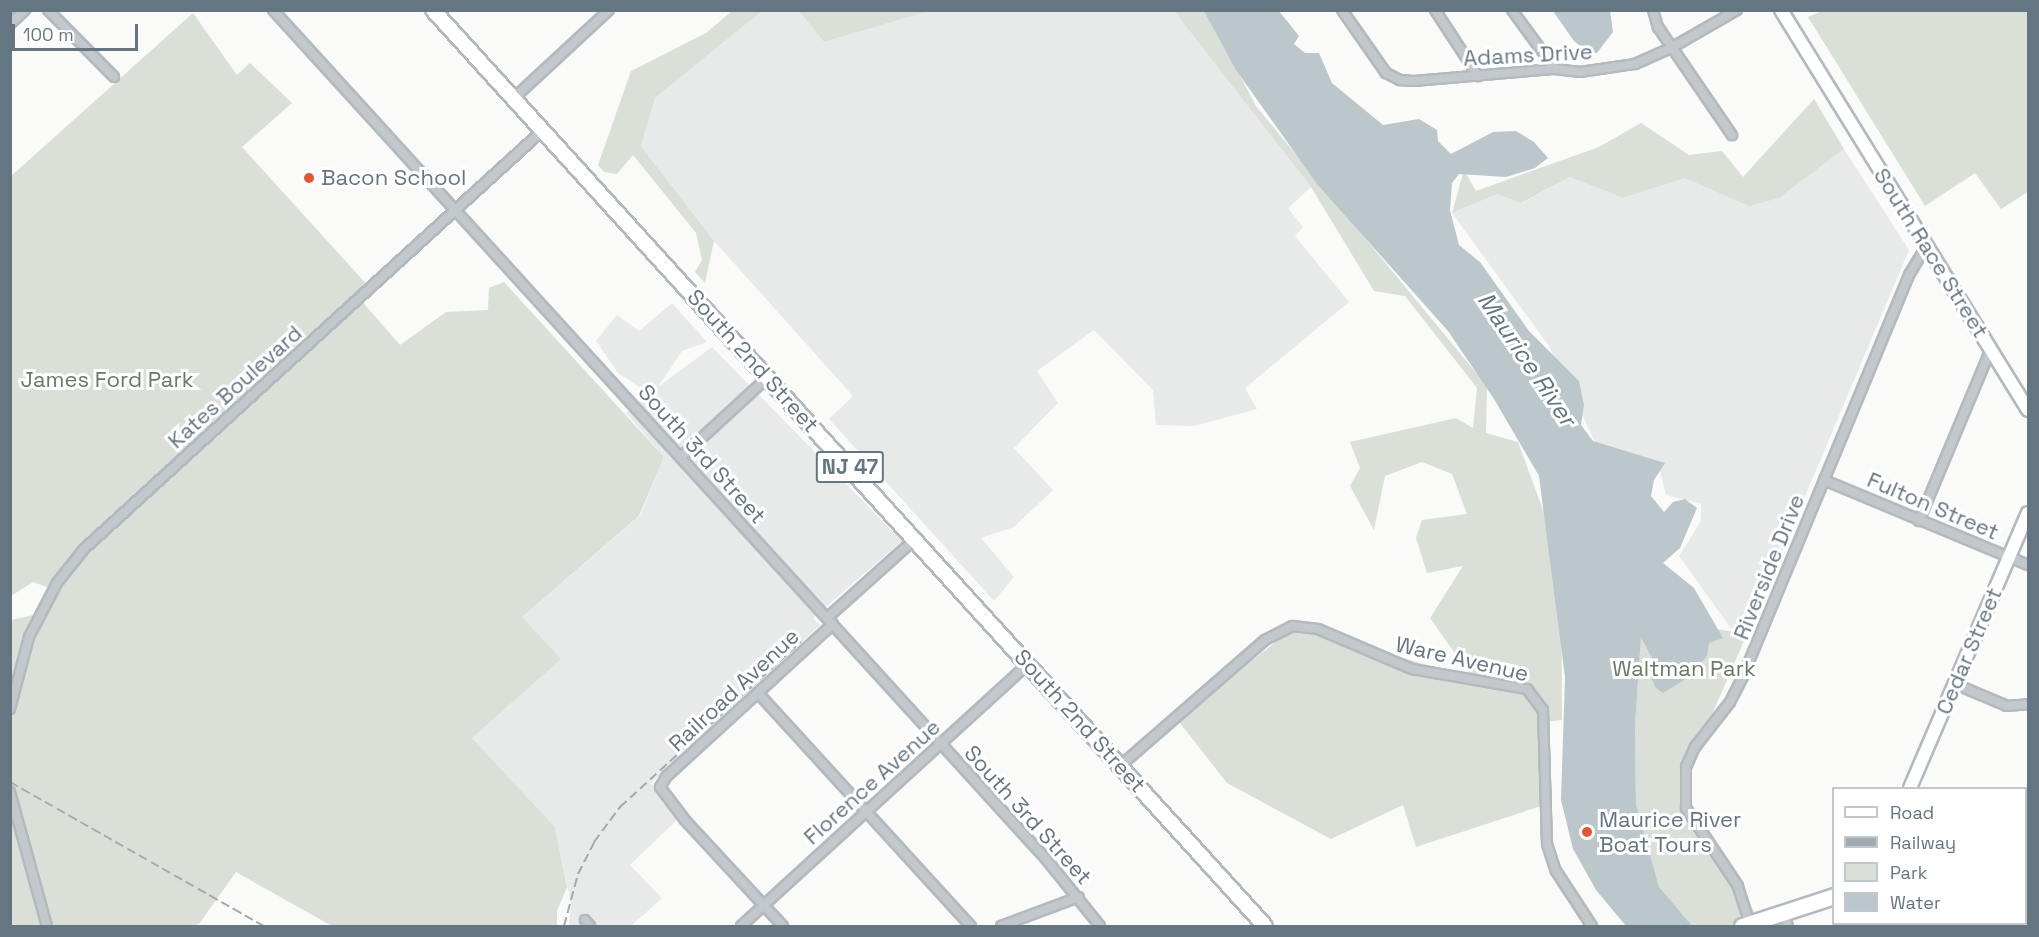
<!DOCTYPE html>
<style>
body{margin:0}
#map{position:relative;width:2039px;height:937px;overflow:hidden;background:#fafaf8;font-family:"Space Grotesk",sans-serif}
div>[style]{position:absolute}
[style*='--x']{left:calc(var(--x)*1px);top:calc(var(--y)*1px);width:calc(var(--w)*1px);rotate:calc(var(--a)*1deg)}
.built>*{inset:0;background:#e8e9e9}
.green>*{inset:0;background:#dadfd7}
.water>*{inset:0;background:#bbc7cb}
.roads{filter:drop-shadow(2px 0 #b3babf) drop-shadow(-2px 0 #b3babf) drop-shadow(0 2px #b3babf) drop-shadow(0 -2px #b3babf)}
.street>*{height:8px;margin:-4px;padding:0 4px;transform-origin:4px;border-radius:4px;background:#c3c8cc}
.secondary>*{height:12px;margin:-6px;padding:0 6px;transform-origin:6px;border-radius:6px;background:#fff}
.primary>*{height:14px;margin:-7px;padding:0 7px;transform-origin:7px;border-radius:7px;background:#fff}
.highway>*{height:15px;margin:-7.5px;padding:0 7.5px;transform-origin:7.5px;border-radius:7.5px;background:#fff}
.rail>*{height:2px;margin-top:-1px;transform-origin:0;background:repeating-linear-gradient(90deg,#a2aab0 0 9px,transparent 0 13.5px)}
.dots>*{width:16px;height:16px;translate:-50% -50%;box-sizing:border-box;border:3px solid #fff;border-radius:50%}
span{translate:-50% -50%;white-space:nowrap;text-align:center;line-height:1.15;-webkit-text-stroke:6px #fff;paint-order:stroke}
.shield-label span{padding:2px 4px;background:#fff;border:2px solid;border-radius:4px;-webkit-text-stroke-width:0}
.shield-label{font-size:21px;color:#657683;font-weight:700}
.street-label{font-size:22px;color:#657683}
.poi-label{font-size:22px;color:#657683}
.left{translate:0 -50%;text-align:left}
.park-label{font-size:22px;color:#687a64}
.water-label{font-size:24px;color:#60757c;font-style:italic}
.frame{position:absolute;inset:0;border:12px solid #657683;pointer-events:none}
.legend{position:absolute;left:1832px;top:787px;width:195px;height:138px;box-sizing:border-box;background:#fff;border:2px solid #c1c8cd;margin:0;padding:8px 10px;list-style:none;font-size:18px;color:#657683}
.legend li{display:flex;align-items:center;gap:12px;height:30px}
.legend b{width:30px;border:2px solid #c1c8cd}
.scale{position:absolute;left:12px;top:24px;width:126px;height:27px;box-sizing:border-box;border:3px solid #657683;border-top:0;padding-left:8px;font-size:18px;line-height:21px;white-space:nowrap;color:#657683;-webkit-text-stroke:4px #fff;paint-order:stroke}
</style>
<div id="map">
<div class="built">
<i style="clip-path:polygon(762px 11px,799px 11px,824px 42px,929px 11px,1174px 11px,1311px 187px,1288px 208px,1303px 227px,1295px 236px,1349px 302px,1245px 388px,1257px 409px,1194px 426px,1156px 425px,1153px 390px,1094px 330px,1037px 371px,1058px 403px,1014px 448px,1053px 490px,1014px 527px,981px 538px,1014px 577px,994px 601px,829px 419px,853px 396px,714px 241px,641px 146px,655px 98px)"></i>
<i style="clip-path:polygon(1844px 149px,1909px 250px,1747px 634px,1730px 627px,1679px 556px,1701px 521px,1701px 504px,1666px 495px,1658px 463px,1599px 450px,1549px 346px,1452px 213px,1497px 194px,1522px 203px,1570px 177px,1623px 198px,1685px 178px,1749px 205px,1779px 198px)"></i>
<i style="clip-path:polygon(672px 303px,707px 342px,682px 351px,658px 387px,712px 347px,902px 541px,813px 618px,820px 625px,651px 783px,681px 816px,630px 865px,662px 898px,631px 926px,569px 926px,571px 904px,555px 827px,472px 738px,560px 659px,522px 617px,640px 516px,664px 457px,626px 413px,650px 394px,618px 373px,596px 341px,617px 315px,639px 331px)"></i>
</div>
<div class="green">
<i style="clip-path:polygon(1824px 10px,2028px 11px,2028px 192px,2001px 209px,1975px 173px,1925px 206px,1808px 17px)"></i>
<i style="clip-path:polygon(732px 11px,762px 11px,655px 98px,641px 146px,714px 241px,705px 283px,695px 272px,702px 260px,696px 233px,633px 155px,617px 174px,604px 172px,598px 165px,631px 71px,706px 33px)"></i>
<i style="clip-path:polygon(799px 11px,929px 11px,824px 42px)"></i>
<i style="clip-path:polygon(1174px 11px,1206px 11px,1256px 106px,1487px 386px,1486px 433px,1518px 442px,1561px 559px,1562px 720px,1544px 722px,1544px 805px,1416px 847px,1403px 805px,1331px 839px,1227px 783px,1176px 718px,1297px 626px,1473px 679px,1430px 618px,1463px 566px,1427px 573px,1416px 538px,1422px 520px,1467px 514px,1452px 474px,1422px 462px,1385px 476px,1374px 530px,1350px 486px,1360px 468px,1350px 442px,1456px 418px,1473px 428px,1477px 388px,1405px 296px,1374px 291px,1311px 187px)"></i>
<i style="clip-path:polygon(193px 13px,237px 75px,250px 63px,292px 103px,242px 147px,370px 288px,359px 298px,400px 345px,446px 312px,488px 310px,489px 288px,504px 282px,664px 457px,639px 516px,522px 617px,561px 659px,472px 738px,555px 827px,567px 887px,557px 911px,557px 926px,332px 926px,236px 872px,199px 924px,190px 926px,11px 926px,11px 620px,38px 614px,52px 589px,33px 582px,11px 596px,10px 177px)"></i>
<i style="clip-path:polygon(1814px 99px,1844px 149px,1779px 198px,1749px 206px,1685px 178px,1623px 198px,1570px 177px,1521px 203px,1497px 194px,1452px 213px,1464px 170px,1476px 191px,1599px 147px,1641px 123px,1689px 155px,1722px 151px,1743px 177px)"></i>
<i style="clip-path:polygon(1674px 622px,1747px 634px,1684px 779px,1682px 805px,1764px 926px,1683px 926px,1659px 888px,1636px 804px,1635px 726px,1641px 635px)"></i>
</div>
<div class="water">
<i style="clip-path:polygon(1204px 11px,1279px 11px,1299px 36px,1294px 44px,1305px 53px,1319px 53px,1332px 83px,1383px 125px,1419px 119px,1437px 130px,1438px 141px,1451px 154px,1493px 132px,1516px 131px,1534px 142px,1548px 158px,1535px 168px,1506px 177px,1459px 174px,1452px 183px,1450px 210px,1459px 245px,1480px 262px,1529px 331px,1579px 381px,1584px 405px,1581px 425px,1593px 441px,1665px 463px,1654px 480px,1651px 496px,1664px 512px,1673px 502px,1685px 499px,1697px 508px,1680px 548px,1663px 563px,1694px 588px,1723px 638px,1709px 643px,1707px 656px,1683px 681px,1663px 693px,1655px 687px,1649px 672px,1653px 660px,1641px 637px,1635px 726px,1636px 804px,1659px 887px,1692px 926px,1626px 926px,1596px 890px,1573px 849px,1561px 800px,1565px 677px,1539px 476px,1494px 399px,1448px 331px,1317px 184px,1236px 70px)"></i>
<i style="clip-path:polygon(1553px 11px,1610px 11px,1613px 32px,1597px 53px,1589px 53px,1574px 41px)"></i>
</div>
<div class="roads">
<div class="street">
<i style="--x:48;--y:10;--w:94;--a:45.4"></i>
<i style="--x:273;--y:10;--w:1148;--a:47.68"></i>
<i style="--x:1046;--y:859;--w:86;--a:51.1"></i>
<i style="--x:1342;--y:10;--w:77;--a:55.1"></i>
<i style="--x:1386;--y:73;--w:16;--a:27"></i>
<i style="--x:1400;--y:80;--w:14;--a:4"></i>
<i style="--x:1414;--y:81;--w:142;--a:-4.9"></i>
<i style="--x:1555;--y:69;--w:25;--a:7"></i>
<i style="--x:1580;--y:72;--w:56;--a:-8.3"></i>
<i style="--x:1635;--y:64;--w:39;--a:-24"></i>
<i style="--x:1671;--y:48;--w:76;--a:-29.9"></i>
<i style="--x:1435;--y:10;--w:79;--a:56.9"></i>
<i style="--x:1512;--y:10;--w:73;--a:53.9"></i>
<i style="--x:1653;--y:10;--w:18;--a:74"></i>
<i style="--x:1658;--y:27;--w:131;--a:55.6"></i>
<i style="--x:10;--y:24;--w:21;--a:-43"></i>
<i style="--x:514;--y:98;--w:129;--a:-42.8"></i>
<i style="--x:681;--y:457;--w:120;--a:-42.6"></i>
<i style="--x:1824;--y:480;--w:221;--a:22.6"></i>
<i style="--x:1919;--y:521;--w:186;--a:-67.3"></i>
<i style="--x:827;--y:618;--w:118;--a:-41.9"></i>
<i style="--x:1955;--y:684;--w:56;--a:22.9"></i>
<i style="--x:2007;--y:706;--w:21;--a:-5"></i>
<i style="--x:758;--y:693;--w:316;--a:47.6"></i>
<i style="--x:10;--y:709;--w:74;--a:-75.2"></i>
<i style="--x:29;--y:637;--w:61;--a:-62.6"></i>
<i style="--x:57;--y:583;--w:43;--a:-51.5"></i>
<i style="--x:84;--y:549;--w:621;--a:-42.39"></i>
<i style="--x:1120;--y:766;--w:192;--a:-41"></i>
<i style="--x:1265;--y:640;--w:31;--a:-27"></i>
<i style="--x:1293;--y:626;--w:25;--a:7"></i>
<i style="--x:1318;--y:629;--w:102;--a:23.1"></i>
<i style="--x:1412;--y:669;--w:117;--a:9.9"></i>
<i style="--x:1527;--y:689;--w:26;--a:53"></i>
<i style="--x:1543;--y:710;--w:134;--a:88.3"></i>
<i style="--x:1547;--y:844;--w:28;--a:72"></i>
<i style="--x:1556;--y:871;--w:66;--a:56.8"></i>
<i style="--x:10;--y:792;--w:139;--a:74.6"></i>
<i style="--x:2026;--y:909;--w:2;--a:-27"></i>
<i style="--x:1783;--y:913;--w:14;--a:69"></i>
<i style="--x:585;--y:920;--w:8;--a:50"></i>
<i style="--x:1750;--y:924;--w:40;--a:-108"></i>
<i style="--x:1738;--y:886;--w:94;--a:-123.7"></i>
<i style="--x:1686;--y:808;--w:41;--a:-90"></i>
<i style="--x:1686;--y:767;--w:22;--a:-66"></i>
<i style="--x:1695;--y:747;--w:57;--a:-52.1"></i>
<i style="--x:1730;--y:702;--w:29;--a:-63"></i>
<i style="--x:1743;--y:676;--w:434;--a:-67.5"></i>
<i style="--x:1909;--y:275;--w:35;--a:-59"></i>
<i style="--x:741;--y:926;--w:389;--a:-42.4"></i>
<i style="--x:783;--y:926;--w:144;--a:-132.8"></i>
<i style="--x:685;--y:820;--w:41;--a:-127.1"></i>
<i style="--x:660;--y:787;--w:13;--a:-58"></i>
<i style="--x:667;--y:776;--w:225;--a:-42.5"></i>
<i style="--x:1001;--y:926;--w:83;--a:-20.4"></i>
<i style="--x:1979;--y:926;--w:9;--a:-13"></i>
</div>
<div class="secondary">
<i style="--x:1781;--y:10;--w:470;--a:58.3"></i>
<i style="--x:1910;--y:788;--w:299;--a:-66.8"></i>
</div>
<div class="primary">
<i style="--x:433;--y:10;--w:1237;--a:47.75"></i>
</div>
<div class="highway">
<i style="--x:2026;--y:841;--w:2;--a:0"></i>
<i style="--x:1742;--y:926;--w:97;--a:-18.1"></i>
</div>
</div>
<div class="rail">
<i style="--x:10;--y:782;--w:292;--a:29.6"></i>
<i style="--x:564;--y:926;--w:54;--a:-74.9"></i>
<i style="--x:578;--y:874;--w:36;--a:-63"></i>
<i style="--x:594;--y:842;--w:44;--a:-53.4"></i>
<i style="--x:620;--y:807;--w:245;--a:-42.4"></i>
</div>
<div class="dots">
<i style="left:309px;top:178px;background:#e4572e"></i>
<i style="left:1587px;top:832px;background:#e4572e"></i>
</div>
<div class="shield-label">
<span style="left:850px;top:467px">NJ 47</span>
</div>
<div class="street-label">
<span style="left:1528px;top:55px;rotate:-3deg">Adams Drive</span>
<span style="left:1931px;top:253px;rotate:58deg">South Race Street</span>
<span style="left:753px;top:361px;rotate:48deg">South 2nd Street</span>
<span style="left:235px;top:387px;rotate:-42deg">Kates Boulevard</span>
<span style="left:702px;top:454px;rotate:48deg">South 3rd Street</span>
<span style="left:1933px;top:506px;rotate:23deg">Fulton Street</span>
<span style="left:1769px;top:567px;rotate:-68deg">Riverside Drive</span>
<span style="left:1969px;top:651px;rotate:-67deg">Cedar Street</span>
<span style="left:1462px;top:659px;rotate:13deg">Ware Avenue</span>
<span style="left:734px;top:690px;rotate:-43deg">Railroad Avenue</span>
<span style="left:1080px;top:721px;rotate:48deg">South 2nd Street</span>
<span style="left:872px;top:782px;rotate:-42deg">Florence Avenue</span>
<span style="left:1028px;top:815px;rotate:48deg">South 3rd Street</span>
</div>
<div class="poi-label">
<span class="left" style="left:321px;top:178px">Bacon School</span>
<span class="left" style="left:1599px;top:832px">Maurice River<br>Boat Tours</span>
</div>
<div class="park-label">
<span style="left:107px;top:380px">James Ford Park</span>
<span style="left:1684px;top:669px">Waltman Park</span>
</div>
<div class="water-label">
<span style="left:1527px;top:359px;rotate:56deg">Maurice River</span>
</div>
<div class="frame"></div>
<ul class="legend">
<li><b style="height:8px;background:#fff"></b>Road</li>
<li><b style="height:8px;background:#a2aab0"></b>Railway</li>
<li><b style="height:16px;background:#dadfd7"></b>Park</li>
<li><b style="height:16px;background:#bbc7cb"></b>Water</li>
</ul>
<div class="scale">100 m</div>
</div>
